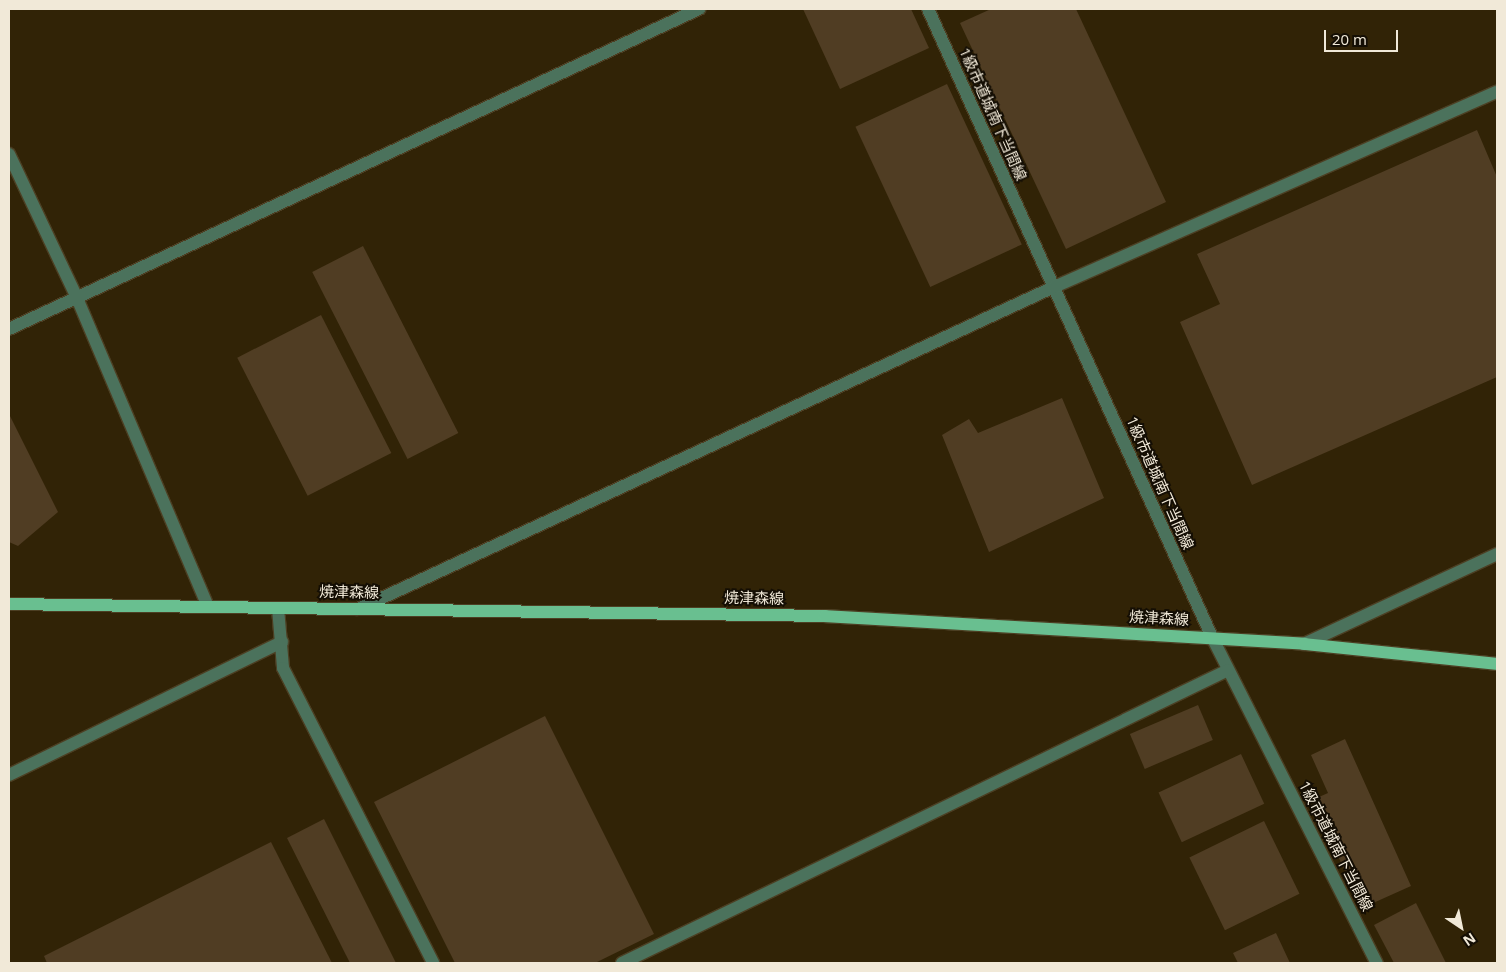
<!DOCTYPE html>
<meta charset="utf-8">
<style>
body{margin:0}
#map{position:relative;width:1506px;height:972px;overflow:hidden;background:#312306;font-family:"Open Sans","Noto Sans JP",sans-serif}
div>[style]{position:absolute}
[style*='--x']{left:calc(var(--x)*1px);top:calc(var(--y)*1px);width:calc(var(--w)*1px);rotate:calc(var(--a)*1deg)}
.building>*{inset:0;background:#503d23;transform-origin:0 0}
.roads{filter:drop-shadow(1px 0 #4c3f23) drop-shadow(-1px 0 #4c3f23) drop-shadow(0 1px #4c3f23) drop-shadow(0 -1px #4c3f23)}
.minor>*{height:12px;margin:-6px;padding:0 6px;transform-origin:6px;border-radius:6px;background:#4b725c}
.major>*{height:12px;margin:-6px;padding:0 6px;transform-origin:6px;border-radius:6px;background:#69bf90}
span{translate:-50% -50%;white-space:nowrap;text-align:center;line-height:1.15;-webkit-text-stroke:4px #140e04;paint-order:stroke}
.street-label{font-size:15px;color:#f1e9d8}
.frame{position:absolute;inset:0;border:10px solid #f1e9d8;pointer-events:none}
.north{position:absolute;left:1436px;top:902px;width:50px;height:50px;-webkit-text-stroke:4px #140e04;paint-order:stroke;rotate:146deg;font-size:14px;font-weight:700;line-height:20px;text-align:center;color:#f1e9d8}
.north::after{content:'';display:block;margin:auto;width:18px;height:22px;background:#f1e9d8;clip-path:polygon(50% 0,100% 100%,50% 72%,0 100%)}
.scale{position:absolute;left:1324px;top:30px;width:74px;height:22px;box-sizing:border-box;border:2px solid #f1e9d8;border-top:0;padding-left:6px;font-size:15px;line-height:18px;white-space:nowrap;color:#f1e9d8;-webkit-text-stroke:4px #140e04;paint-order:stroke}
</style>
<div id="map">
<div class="building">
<i style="clip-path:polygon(803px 9px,911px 9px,929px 48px,840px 89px)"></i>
<i style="clip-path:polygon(991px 9px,1076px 9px,1166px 202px,1066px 249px,960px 23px)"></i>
<i style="left:947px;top:84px;width:177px;height:101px;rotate:65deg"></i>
<i style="clip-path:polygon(1477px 130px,1497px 177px,1497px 377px,1252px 485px,1180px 322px,1220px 304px,1197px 254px)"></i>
<i style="left:363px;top:246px;width:210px;height:57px;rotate:63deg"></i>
<i style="left:321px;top:315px;width:155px;height:94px;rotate:63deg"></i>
<i style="clip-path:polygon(1062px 398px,1104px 498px,989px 552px,942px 435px,969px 419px,978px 433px)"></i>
<i style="clip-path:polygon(9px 414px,58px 512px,18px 546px,9px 542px)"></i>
<i style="left:1198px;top:705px;width:38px;height:74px;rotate:67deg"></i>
<i style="clip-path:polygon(545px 716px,654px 934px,595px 963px,455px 963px,374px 802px)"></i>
<i style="clip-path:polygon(1345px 739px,1411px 886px,1362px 908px,1312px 800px,1328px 793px,1311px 755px)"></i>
<i style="left:1241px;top:754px;width:55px;height:91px;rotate:65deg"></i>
<i style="clip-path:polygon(324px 819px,396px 963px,350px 963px,287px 838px)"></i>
<i style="left:1264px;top:821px;width:81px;height:83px;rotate:64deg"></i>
<i style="clip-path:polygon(271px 842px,332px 963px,47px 963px,44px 956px)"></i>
<i style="clip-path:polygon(1416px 903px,1446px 963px,1394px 963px,1374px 925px)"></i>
<i style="clip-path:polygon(1276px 933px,1290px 963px,1238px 963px,1233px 953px)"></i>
</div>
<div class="roads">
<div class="minor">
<i style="--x:928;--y:9;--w:689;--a:65.67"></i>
<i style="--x:1212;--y:637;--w:365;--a:63.2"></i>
<i style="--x:9;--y:154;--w:159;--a:64.7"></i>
<i style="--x:77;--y:298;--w:335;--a:67"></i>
<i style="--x:9;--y:329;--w:761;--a:-24.88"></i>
<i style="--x:278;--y:608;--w:60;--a:85.2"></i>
<i style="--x:283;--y:668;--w:331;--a:63"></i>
<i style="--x:358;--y:609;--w:767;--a:-24.83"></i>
<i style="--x:1054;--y:287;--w:484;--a:-23.8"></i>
<i style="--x:1304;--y:644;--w:213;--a:-25"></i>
<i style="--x:9;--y:775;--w:304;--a:-26"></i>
<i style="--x:622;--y:963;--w:673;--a:-25.8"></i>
</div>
<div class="major">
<i style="--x:9;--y:604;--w:816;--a:0.84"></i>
<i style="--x:825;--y:616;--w:480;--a:3.3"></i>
<i style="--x:1304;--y:644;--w:194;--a:5.9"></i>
</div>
</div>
<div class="street-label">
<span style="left:993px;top:114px;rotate:66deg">1級市道城南下当間線</span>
<span style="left:1160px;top:483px;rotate:66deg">1級市道城南下当間線</span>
<span style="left:349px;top:592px;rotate:1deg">焼津森線</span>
<span style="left:754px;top:598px;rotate:1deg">焼津森線</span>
<span style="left:1159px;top:618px;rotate:3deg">焼津森線</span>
<span style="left:1336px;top:846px;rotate:63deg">1級市道城南下当間線</span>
</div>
<div class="frame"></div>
<div class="north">N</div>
<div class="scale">20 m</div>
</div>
